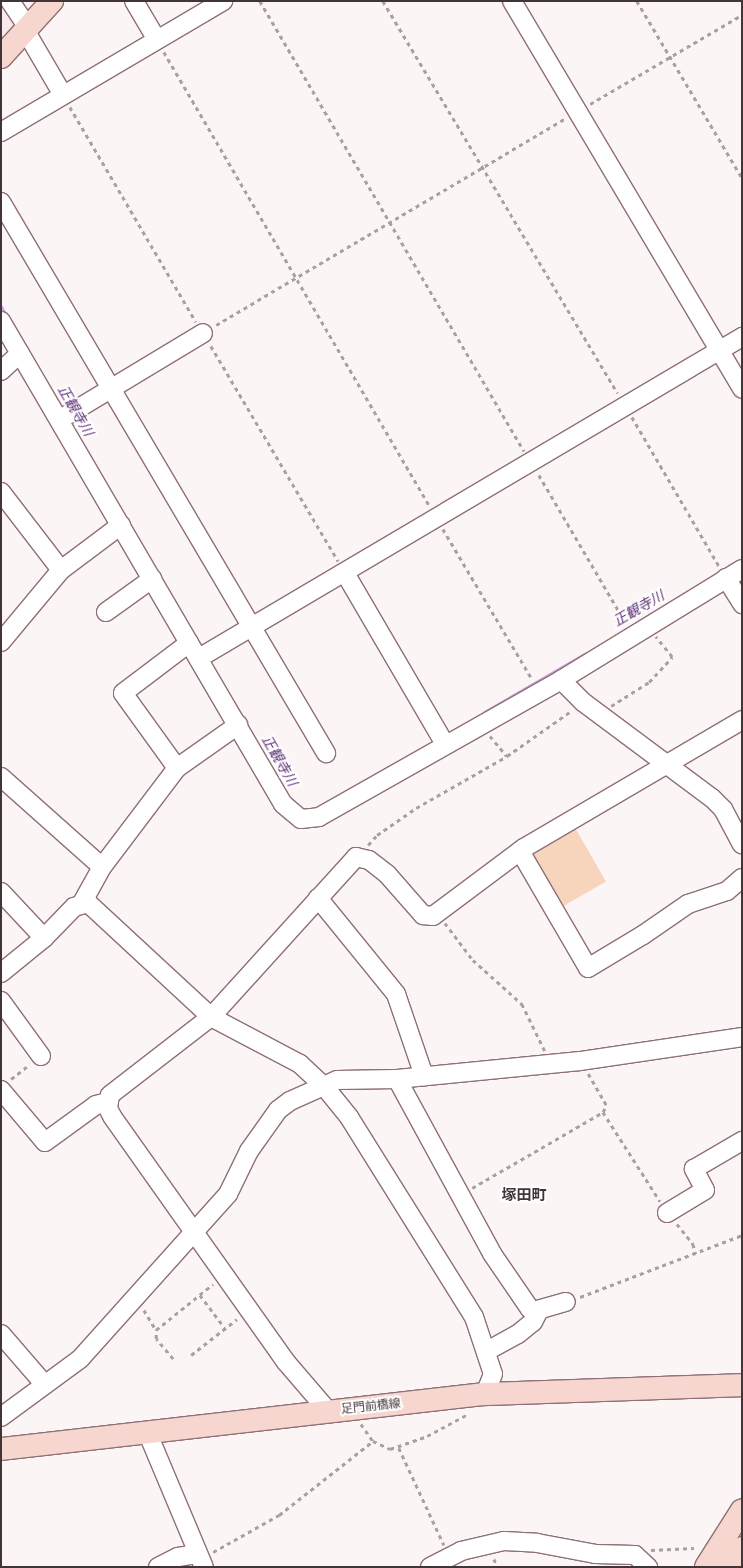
<!DOCTYPE html>
<meta charset="utf-8">
<style>
body{margin:0}
#map{position:relative;width:743px;height:1568px;overflow:hidden;background:#fcf5f6;font-family:"Fira Sans","Noto Sans JP",sans-serif}
div>[style]{position:absolute}
[style*='--x']{left:calc(var(--x)*1px);top:calc(var(--y)*1px);width:calc(var(--w)*1px);rotate:calc(var(--a)*1deg)}
.built>*{inset:0;background:#fae9ec}
.green>*{inset:0;background:#f7d5bd;transform-origin:0 0}
.stream>*{height:4px;margin:-2px;padding:0 2px;transform-origin:2px;border-radius:2px;background:#cca8e3}
.path>*{height:2.5px;margin-top:-1.25px;transform-origin:0;background:repeating-linear-gradient(90deg,#aaa0a2 0 4px,transparent 0 8px)}
.roads{filter:drop-shadow(1px 0 #8e7076) drop-shadow(-1px 0 #8e7076) drop-shadow(0 1px #8e7076) drop-shadow(0 -1px #8e7076)}
.minor>*{height:18px;margin:-9px;padding:0 9px;transform-origin:9px;border-radius:9px;background:#fff}
.major>*{height:22px;margin:-11px;padding:0 11px;transform-origin:11px;border-radius:11px;background:#f7d6cf}
span{translate:-50% -50%;white-space:nowrap;text-align:center;line-height:1.15;-webkit-text-stroke:4px #fff;paint-order:stroke}
.street-label{font-size:12px;color:#423538}
.water-label{font-size:14px;color:#5e3177;font-style:italic}
.quarter-label{font-size:15px;color:#423538;font-weight:700}
.frame{position:absolute;inset:0;border:2px solid #423538;pointer-events:none}
</style>
<div id="map">
<div class="built">
<i style="clip-path:polygon(1px 1px,5px 1px,18px 23px,1px 38px)"></i>
</div>
<div class="green">
<i style="left:574px;top:826px;width:64px;height:52px;rotate:60deg"></i>
</div>
<div class="stream">
<i style="--x:1;--y:307;--w:10;--a:61"></i>
<i style="--x:485;--y:713;--w:116;--a:-30.1"></i>
</div>
<div class="path">
<i style="--x:260;--y:1;--w:522;--a:59.6"></i>
<i style="--x:383;--y:1;--w:457;--a:59.1"></i>
<i style="--x:637;--y:1;--w:206;--a:59.3"></i>
<i style="--x:164;--y:52;--w:525;--a:59.67"></i>
<i style="--x:590;--y:104;--w:176;--a:-30.4"></i>
<i style="--x:70;--y:107;--w:249;--a:59.6"></i>
<i style="--x:216;--y:325;--w:407;--a:-30.6"></i>
<i style="--x:211;--y:346;--w:250;--a:59.4"></i>
<i style="--x:632;--y:417;--w:173;--a:59.7"></i>
<i style="--x:539;--y:475;--w:172;--a:59.6"></i>
<i style="--x:443;--y:529;--w:174;--a:59.3"></i>
<i style="--x:611;--y:706;--w:45;--a:-32.3"></i>
<i style="--x:649;--y:682;--w:34;--a:-47"></i>
<i style="--x:672;--y:657;--w:26;--a:-129"></i>
<i style="--x:490;--y:736;--w:26;--a:50"></i>
<i style="--x:368;--y:845;--w:13;--a:-48"></i>
<i style="--x:377;--y:835;--w:47;--a:-34.7"></i>
<i style="--x:416;--y:808;--w:105;--a:-29.7"></i>
<i style="--x:507;--y:756;--w:78;--a:-35.1"></i>
<i style="--x:445;--y:923;--w:46;--a:52.9"></i>
<i style="--x:473;--y:960;--w:66;--a:41.9"></i>
<i style="--x:522;--y:1004;--w:52;--a:63.9"></i>
<i style="--x:11;--y:1079;--w:24;--a:-38"></i>
<i style="--x:603;--y:1112;--w:106;--a:57.4"></i>
<i style="--x:472;--y:1188;--w:151;--a:-30.1"></i>
<i style="--x:603;--y:1112;--w:8;--a:-67"></i>
<i style="--x:606;--y:1105;--w:36;--a:-120"></i>
<i style="--x:677;--y:1224;--w:26;--a:51"></i>
<i style="--x:693;--y:1244;--w:10;--a:73"></i>
<i style="--x:200;--y:1295;--w:41;--a:52.9"></i>
<i style="--x:580;--y:1297;--w:173;--a:-20.9"></i>
<i style="--x:144;--y:1310;--w:23;--a:59"></i>
<i style="--x:191;--y:1355;--w:58;--a:-38"></i>
<i style="--x:173;--y:1359;--w:26;--a:-130"></i>
<i style="--x:156;--y:1339;--w:9;--a:-90"></i>
<i style="--x:156;--y:1330;--w:73;--a:-38.9"></i>
<i style="--x:361;--y:1424;--w:21;--a:55"></i>
<i style="--x:373;--y:1441;--w:19;--a:25"></i>
<i style="--x:390;--y:1449;--w:39;--a:-19"></i>
<i style="--x:427;--y:1436;--w:47;--a:-28.2"></i>
<i style="--x:399;--y:1448;--w:107;--a:65.1"></i>
<i style="--x:651;--y:1550;--w:43;--a:-2.7"></i>
<i style="--x:213;--y:1552;--w:76;--a:-29.3"></i>
<i style="--x:279;--y:1515;--w:120;--a:-38.2"></i>
<i style="--x:494;--y:1559;--w:9;--a:63"></i>
</div>
<div class="roads">
<div class="minor">
<i style="--x:10;--y:1;--w:32;--a:56"></i>
<i style="--x:134;--y:1;--w:45;--a:59.5"></i>
<i style="--x:512;--y:1;--w:451;--a:59.3"></i>
<i style="--x:25;--y:30;--w:75;--a:59.7"></i>
<i style="--x:1;--y:132;--w:258;--a:-30.5"></i>
<i style="--x:1;--y:202;--w:640;--a:59.47"></i>
<i style="--x:1;--y:321;--w:559;--a:59.72"></i>
<i style="--x:283;--y:804;--w:23;--a:40"></i>
<i style="--x:301;--y:819;--w:18;--a:-6"></i>
<i style="--x:319;--y:817;--w:278;--a:-29.5"></i>
<i style="--x:561;--y:680;--w:212;--a:-31.5"></i>
<i style="--x:1;--y:371;--w:26;--a:-43"></i>
<i style="--x:59;--y:420;--w:168;--a:-31.1"></i>
<i style="--x:1;--y:492;--w:98;--a:52.4"></i>
<i style="--x:345;--y:573;--w:198;--a:59.7"></i>
<i style="--x:726;--y:578;--w:31;--a:58"></i>
<i style="--x:106;--y:612;--w:57;--a:-35.7"></i>
<i style="--x:1;--y:642;--w:94;--a:-50.2"></i>
<i style="--x:61;--y:570;--w:75;--a:-36.9"></i>
<i style="--x:199;--y:658;--w:631;--a:-30.59"></i>
<i style="--x:561;--y:680;--w:31;--a:45"></i>
<i style="--x:583;--y:702;--w:161;--a:36.7"></i>
<i style="--x:712;--y:798;--w:16;--a:45"></i>
<i style="--x:723;--y:809;--w:40;--a:62"></i>
<i style="--x:177;--y:768;--w:92;--a:-125.8"></i>
<i style="--x:123;--y:693;--w:83;--a:-37.1"></i>
<i style="--x:1;--y:777;--w:135;--a:41.7"></i>
<i style="--x:520;--y:851;--w:135;--a:59.8"></i>
<i style="--x:588;--y:968;--w:64;--a:-31"></i>
<i style="--x:643;--y:935;--w:55;--a:-34.6"></i>
<i style="--x:688;--y:904;--w:41;--a:-18.4"></i>
<i style="--x:727;--y:891;--w:20;--a:-41"></i>
<i style="--x:1;--y:892;--w:63;--a:46.9"></i>
<i style="--x:318;--y:898;--w:124;--a:50.9"></i>
<i style="--x:396;--y:994;--w:87;--a:71.1"></i>
<i style="--x:82;--y:903;--w:41;--a:-60.9"></i>
<i style="--x:102;--y:867;--w:124;--a:-52.9"></i>
<i style="--x:177;--y:768;--w:75;--a:-35.2"></i>
<i style="--x:1;--y:973;--w:55;--a:-39.1"></i>
<i style="--x:44;--y:938;--w:43;--a:-45.9"></i>
<i style="--x:74;--y:907;--w:15;--a:-16"></i>
<i style="--x:88;--y:903;--w:168;--a:42.8"></i>
<i style="--x:211;--y:1017;--w:101;--a:27.8"></i>
<i style="--x:300;--y:1064;--w:33;--a:43"></i>
<i style="--x:324;--y:1086;--w:40;--a:51"></i>
<i style="--x:349;--y:1117;--w:236;--a:58"></i>
<i style="--x:474;--y:1317;--w:60;--a:71.6"></i>
<i style="--x:493;--y:1374;--w:22;--a:112"></i>
<i style="--x:1;--y:1001;--w:68;--a:54"></i>
<i style="--x:397;--y:1079;--w:200;--a:61.4"></i>
<i style="--x:493;--y:1255;--w:65;--a:55.6"></i>
<i style="--x:530;--y:1309;--w:4;--a:27"></i>
<i style="--x:534;--y:1311;--w:33;--a:-16"></i>
<i style="--x:1;--y:1090;--w:68;--a:49.8"></i>
<i style="--x:45;--y:1142;--w:63;--a:-36"></i>
<i style="--x:96;--y:1105;--w:11;--a:-15"></i>
<i style="--x:667;--y:1213;--w:44;--a:-31.2"></i>
<i style="--x:705;--y:1190;--w:24;--a:-118"></i>
<i style="--x:694;--y:1169;--w:56;--a:-30.3"></i>
<i style="--x:1;--y:1334;--w:67;--a:49.2"></i>
<i style="--x:487;--y:1351;--w:35;--a:-29"></i>
<i style="--x:518;--y:1334;--w:19;--a:-39"></i>
<i style="--x:533;--y:1322;--w:13;--a:-63"></i>
<i style="--x:329;--y:1412;--w:66;--a:-130.7"></i>
<i style="--x:286;--y:1362;--w:301;--a:-125.3"></i>
<i style="--x:112;--y:1116;--w:9;--a:-117"></i>
<i style="--x:108;--y:1108;--w:13;--a:-81"></i>
<i style="--x:110;--y:1095;--w:128;--a:-37.7"></i>
<i style="--x:211;--y:1017;--w:216;--a:-47.8"></i>
<i style="--x:356;--y:857;--w:13;--a:13"></i>
<i style="--x:369;--y:860;--w:23;--a:38"></i>
<i style="--x:387;--y:874;--w:55;--a:48.7"></i>
<i style="--x:423;--y:915;--w:10;--a:6"></i>
<i style="--x:433;--y:916;--w:114;--a:-36.8"></i>
<i style="--x:524;--y:848;--w:253;--a:-30.4"></i>
<i style="--x:1;--y:1417;--w:98;--a:-36.3"></i>
<i style="--x:80;--y:1359;--w:222;--a:-48.1"></i>
<i style="--x:228;--y:1194;--w:48;--a:-64"></i>
<i style="--x:249;--y:1151;--w:50;--a:-54.7"></i>
<i style="--x:278;--y:1110;--w:15;--a:-37"></i>
<i style="--x:290;--y:1101;--w:51;--a:-24.1"></i>
<i style="--x:337;--y:1080;--w:60;--a:-1"></i>
<i style="--x:397;--y:1079;--w:184;--a:-5.6"></i>
<i style="--x:580;--y:1061;--w:164;--a:-8.4"></i>
<i style="--x:148;--y:1434;--w:144;--a:67.2"></i>
<i style="--x:158;--y:1567;--w:22;--a:-27"></i>
<i style="--x:178;--y:1557;--w:20;--a:-9"></i>
<i style="--x:430;--y:1567;--w:35;--a:-27"></i>
<i style="--x:461;--y:1551;--w:44;--a:-13.1"></i>
<i style="--x:504;--y:1541;--w:33;--a:3"></i>
<i style="--x:537;--y:1543;--w:59;--a:10.7"></i>
<i style="--x:595;--y:1554;--w:40;--a:1.4"></i>
<i style="--x:635;--y:1555;--w:18;--a:43"></i>
</div>
<div class="major">
<i style="--x:1;--y:57;--w:76;--a:-47.7"></i>
<i style="--x:1;--y:1449;--w:487;--a:-6.5"></i>
<i style="--x:485;--y:1394;--w:257;--a:-2"></i>
<i style="--x:706;--y:1567;--w:67;--a:-57.7"></i>
<i style="--x:730;--y:1567;--w:22;--a:-58"></i>
</div>
</div>
<div class="street-label">
<span style="left:371px;top:1407px;rotate:-6deg">足門前橋線</span>
</div>
<div class="water-label">
<span style="left:75px;top:411px;rotate:60deg">正観寺川</span>
<span style="left:639px;top:609px;rotate:-30deg">正観寺川</span>
<span style="left:279px;top:761px;rotate:60deg">正観寺川</span>
</div>
<div class="quarter-label">
<span style="left:524px;top:1196px">塚田町</span>
</div>
<div class="frame"></div>
</div>
